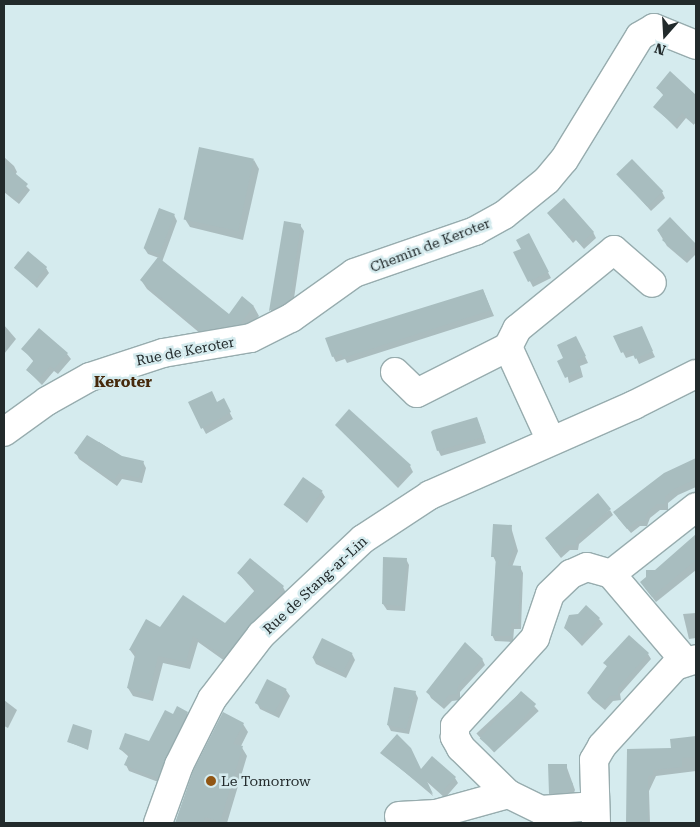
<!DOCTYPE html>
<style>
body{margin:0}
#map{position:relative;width:700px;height:827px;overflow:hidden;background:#d5ebee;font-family:"Roboto Serif",serif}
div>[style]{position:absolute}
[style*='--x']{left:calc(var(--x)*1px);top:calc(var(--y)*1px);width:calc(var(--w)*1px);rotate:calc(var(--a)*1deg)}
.shadow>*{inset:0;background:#0003;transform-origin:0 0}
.building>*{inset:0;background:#a8bdbf;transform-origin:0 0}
.roads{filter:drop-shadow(1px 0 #97acae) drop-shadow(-1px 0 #97acae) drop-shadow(0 1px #97acae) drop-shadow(0 -1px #97acae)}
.minor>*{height:28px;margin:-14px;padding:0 14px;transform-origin:14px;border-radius:14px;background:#fff}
.dots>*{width:14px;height:14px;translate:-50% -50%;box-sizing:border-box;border:2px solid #d5ebee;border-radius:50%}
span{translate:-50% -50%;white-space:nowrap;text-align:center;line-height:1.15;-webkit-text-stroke:5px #d5ebee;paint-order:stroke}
.street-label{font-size:14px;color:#222a2b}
.poi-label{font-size:14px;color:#222a2b}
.left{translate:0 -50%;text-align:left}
.neighbourhood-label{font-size:15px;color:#46290c;font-weight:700}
.frame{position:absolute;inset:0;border:5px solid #222a2b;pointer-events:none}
.north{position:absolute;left:640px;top:10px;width:50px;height:50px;-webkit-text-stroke:4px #d5ebee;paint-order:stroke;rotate:199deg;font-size:14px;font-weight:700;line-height:20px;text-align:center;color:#222a2b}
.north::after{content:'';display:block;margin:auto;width:18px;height:22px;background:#222a2b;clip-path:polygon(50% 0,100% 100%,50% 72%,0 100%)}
</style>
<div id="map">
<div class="shadow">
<i style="clip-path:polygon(670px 73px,696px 99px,694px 125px,686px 118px,677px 129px,655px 107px,664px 96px,657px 88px)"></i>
<i style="clip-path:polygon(4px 157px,14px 166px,17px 172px,15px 175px,30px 190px,19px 204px,4px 192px)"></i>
<i style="clip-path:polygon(254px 160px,259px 169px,243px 240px,190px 227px,185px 219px)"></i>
<i style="clip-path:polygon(618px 174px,662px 192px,665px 198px,651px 211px)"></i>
<i style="clip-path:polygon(549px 213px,593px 232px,596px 238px,584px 249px,576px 240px,573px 243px)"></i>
<i style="clip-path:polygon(174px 215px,177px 221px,162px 262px,229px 316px,242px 298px,254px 307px,259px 316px,245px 333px,207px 339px,147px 289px,141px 280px,159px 258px,148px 254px,144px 248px)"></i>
<i style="clip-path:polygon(670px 219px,696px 246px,696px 254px,687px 263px,667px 246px,658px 231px)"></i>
<i style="clip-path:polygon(285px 222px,300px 225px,304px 231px,293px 305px,274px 316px,271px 311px)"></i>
<i style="clip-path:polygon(528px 235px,551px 278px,533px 287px,515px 253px,523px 249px)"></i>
<i style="clip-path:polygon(16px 268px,46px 268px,49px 273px,37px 288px)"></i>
<i style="clip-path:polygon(483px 290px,494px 316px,347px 363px,345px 359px,336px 362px,333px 356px)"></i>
<i style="clip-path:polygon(4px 325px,16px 339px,4px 354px)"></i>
<i style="clip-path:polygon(644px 334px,655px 357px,639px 364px,635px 355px,626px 358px,615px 336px)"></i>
<i style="clip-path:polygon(579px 343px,588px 363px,580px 366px,583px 377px,569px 383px,564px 359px)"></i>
<i style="clip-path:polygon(23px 349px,67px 354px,71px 359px,58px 374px,54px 371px,42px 385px,27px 370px,34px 362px)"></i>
<i style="clip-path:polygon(223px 400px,233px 419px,206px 434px,189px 402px,217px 403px)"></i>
<i style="clip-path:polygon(479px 424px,486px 443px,441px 456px,438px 450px)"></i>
<i style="clip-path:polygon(336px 425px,410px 466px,413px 472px,398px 488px)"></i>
<i style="clip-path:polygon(99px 442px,122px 457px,143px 462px,146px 468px,142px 483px,122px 479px,117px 486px,79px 459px,76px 453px)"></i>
<i style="clip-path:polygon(696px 459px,696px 487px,678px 495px,668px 503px,668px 510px,660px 510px,650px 518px,647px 526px,640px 526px,631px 533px,618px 518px,665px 474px)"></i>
<i style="clip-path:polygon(322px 492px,325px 497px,307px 523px,285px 505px)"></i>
<i style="clip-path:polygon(610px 510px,613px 515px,579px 544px,578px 550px,570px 550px,561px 558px,550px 544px)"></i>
<i style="clip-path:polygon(511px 527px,518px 551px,512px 567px,520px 567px,523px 573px,521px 629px,514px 629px,513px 642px,495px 641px,492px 635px,496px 562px,493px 556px)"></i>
<i style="clip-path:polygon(696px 536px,696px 570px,656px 602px,645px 588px,656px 571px)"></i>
<i style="clip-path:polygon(406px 559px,409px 565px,405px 611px,387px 610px,383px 604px)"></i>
<i style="clip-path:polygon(238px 573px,283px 587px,287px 595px,229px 664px,198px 642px,190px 669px,163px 663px,153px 701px,133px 696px,128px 688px,135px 657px,130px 650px,160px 629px,226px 625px,255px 592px)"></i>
<i style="clip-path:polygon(696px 613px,696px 638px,689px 639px,683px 614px)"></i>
<i style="clip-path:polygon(599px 619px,603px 624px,582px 646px,565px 628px)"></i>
<i style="clip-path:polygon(352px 654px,355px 660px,346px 678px,316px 664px,313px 658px)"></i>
<i style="clip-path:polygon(648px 654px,651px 659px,620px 694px,621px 700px,613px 701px,605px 710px,592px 699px,588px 693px,608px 668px,605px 663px)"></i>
<i style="clip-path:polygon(482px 659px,485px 665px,460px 692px,460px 700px,452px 701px,444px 709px,431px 698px,428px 692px)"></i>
<i style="clip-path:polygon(268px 681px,286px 690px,290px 696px,279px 718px,260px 709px,257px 703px)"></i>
<i style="clip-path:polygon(415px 692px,418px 698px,409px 734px,391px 731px,388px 725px)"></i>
<i style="left:521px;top:692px;width:26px;height:61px;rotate:47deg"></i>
<i style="clip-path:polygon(4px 700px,17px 710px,8px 728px,4px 726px)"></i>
<i style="clip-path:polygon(187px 713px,191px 719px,161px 783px,129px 771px,126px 765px,129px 757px,120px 749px,150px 743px,173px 715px)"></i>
<i style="clip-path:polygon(243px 724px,248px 732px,241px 746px,247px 756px,227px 823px,176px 823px,195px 772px)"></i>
<i style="clip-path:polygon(92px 731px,88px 750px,69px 742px)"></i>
<i style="clip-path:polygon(696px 738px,696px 771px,656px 776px,649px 791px,650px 823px,627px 823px,628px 750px,672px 750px,671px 740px)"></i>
<i style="clip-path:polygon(382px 753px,421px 770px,455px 778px,458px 783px,445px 798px,426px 781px,433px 796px)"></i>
<i style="clip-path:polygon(566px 765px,575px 790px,572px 798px,554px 799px,550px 793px)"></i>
</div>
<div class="building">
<i style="clip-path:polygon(670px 71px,696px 95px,696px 125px,682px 113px,673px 124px,653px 107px,664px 94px,656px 88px)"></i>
<i style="left:199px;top:147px;width:56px;height:74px;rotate:12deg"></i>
<i style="left:632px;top:159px;width:45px;height:22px;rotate:46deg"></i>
<i style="clip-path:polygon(4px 164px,28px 184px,15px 199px,4px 190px)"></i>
<i style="clip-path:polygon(564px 198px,594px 232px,580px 244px,572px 235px,569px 238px,547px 213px)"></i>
<i style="left:159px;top:208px;width:17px;height:43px;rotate:21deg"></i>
<i style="clip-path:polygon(670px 217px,696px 244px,683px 258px,662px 240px,664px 238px,657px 230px)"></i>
<i style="clip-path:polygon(284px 221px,301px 224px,290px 300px,269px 311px)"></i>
<i style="clip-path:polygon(529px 233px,549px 272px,528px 282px,513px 252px,521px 249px,516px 240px)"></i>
<i style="left:28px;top:251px;width:25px;height:22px;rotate:40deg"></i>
<i style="clip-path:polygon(158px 257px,229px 314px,242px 296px,254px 306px,240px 324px,201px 331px,140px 280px)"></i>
<i style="clip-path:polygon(483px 289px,491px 310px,343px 358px,341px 354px,332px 357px,325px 338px)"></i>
<i style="clip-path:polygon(642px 326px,653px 351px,635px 359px,631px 349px,621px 353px,613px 336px)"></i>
<i style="clip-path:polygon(39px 328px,68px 353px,54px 369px,50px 366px,38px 380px,26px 370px,34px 360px,21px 349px)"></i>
<i style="clip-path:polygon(576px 336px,586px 356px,577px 360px,581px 371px,565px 378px,557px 361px,563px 358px,557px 345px)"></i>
<i style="clip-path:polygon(212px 391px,217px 402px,224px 398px,231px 412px,201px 429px,188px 402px)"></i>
<i style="clip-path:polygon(349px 409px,411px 465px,394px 483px,335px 425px)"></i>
<i style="clip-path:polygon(477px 417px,484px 437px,437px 451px,431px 432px,433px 430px)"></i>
<i style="clip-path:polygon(87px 435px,122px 456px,144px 461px,139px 478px,119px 473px,114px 481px,74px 453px)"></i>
<i style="clip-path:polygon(696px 458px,696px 479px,674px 489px,665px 497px,665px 504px,657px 504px,647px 513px,644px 521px,637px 521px,627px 529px,613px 512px,664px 473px)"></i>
<i style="left:303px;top:477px;width:24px;height:34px;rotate:35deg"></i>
<i style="clip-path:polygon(598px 493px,611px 509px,576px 538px,576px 545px,567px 545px,557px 553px,545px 538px)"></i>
<i style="clip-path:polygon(493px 524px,512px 525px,511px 538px,515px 544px,508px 565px,521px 566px,518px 624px,511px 623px,511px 636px,491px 636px,496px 557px,491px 557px)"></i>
<i style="clip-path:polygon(696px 534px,696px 560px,652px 597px,640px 582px,646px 577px,646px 570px,655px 570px)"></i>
<i style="clip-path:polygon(383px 557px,407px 558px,402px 606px,382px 604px)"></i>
<i style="clip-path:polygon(250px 558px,284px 586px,225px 657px,193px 636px,186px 662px,158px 656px,149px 694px,127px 688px,136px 651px,129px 650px,146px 619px,160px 627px,183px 595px,225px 623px,256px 589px,237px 573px)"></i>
<i style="clip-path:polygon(586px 605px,600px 618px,579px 641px,564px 628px,569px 615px,578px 614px)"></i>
<i style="clip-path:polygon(629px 635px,649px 653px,618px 688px,618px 695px,610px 696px,601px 705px,587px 693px,607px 666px,603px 663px)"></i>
<i style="left:322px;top:638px;width:34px;height:22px;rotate:26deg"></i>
<i style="clip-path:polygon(465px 642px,483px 659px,458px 686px,457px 694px,449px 695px,441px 705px,426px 692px)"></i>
<i style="left:267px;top:679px;width:22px;height:27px;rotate:27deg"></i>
<i style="clip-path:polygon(394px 687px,416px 691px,406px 729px,387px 725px)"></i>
<i style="left:521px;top:691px;width:20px;height:63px;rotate:41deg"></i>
<i style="clip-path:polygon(177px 706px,188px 712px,158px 778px,124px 765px,129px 754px,119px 749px,125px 733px,149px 741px,165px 710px,173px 714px)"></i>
<i style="clip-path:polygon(223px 712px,244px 723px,233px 744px,243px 746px,220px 822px,205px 817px,203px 823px,175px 823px,193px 771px)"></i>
<i style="left:73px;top:724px;width:20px;height:19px;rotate:18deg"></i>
<i style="clip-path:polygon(397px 734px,411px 748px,421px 769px,432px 756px,456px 777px,441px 793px,426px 779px,433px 794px,380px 753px)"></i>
<i style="clip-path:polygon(696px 736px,696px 757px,682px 758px,682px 767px,653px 770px,653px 775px,648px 776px,648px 823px,626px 823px,627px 749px,671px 748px,670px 739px)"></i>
<i style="clip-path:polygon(548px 764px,567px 764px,567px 775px,573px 784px,568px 792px,549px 794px)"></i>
</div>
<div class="roads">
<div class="minor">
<i style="--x:508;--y:347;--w:103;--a:65.4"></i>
<i style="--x:395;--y:372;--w:30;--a:44"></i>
<i style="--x:417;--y:393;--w:102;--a:-26.8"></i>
<i style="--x:508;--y:347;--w:20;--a:-63"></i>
<i style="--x:517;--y:329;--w:125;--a:-39.2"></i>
<i style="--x:614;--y:250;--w:50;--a:41"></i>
<i style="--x:4;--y:432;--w:53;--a:-35.8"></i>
<i style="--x:47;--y:401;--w:49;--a:-29.2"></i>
<i style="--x:90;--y:377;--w:77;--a:-18.2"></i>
<i style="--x:163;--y:353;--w:89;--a:-9.7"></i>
<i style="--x:251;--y:338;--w:45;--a:-26.6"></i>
<i style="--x:291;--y:318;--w:77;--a:-35.5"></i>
<i style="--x:354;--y:273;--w:128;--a:-19.1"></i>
<i style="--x:475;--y:231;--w:33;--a:-29"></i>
<i style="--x:504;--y:215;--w:55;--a:-39.1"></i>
<i style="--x:547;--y:180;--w:26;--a:-50"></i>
<i style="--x:564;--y:160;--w:145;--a:-58.5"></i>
<i style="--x:640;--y:36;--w:16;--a:-30"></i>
<i style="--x:654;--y:28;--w:45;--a:22"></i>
<i style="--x:611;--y:574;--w:108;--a:-38.2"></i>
<i style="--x:595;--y:806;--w:54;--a:175.8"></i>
<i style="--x:541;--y:810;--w:37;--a:-154"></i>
<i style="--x:508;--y:794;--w:66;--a:-135.6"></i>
<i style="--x:461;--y:748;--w:13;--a:-119"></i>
<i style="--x:455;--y:737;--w:11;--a:-90"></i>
<i style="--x:455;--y:726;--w:119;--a:-47.7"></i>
<i style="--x:535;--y:638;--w:46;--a:-71.2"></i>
<i style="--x:550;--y:594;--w:29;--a:-44"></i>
<i style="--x:571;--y:574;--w:17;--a:-24"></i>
<i style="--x:587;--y:567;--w:25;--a:16"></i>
<i style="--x:611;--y:574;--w:114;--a:49.6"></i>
<i style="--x:399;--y:816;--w:37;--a:-3"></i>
<i style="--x:436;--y:814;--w:75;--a:-15.5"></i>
<i style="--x:158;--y:823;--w:62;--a:-70.1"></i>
<i style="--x:179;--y:765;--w:74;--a:-63.4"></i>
<i style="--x:212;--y:699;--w:81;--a:-52.6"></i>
<i style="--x:261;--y:635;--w:140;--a:-43.3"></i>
<i style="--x:363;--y:539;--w:80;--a:-33.3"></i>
<i style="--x:430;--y:495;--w:223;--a:-23.8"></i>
<i style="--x:634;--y:405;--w:69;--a:-26.6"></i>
<i style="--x:596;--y:823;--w:63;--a:-91.8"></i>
<i style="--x:594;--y:760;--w:16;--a:-60"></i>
<i style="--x:602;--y:746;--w:108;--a:-47.6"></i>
<i style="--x:675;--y:666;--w:22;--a:-18"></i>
</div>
</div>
<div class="dots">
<i style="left:211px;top:781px;background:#915614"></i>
</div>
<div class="street-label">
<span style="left:430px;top:245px;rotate:-21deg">Chemin de Keroter</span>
<span style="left:185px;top:351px;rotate:-11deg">Rue de Keroter</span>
<span style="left:315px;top:585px;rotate:-43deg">Rue de Stang-ar-Lin</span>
</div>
<div class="poi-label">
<span class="left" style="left:221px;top:781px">Le Tomorrow</span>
</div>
<div class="neighbourhood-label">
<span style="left:123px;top:383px">Keroter</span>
</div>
<div class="frame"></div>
<div class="north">N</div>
</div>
